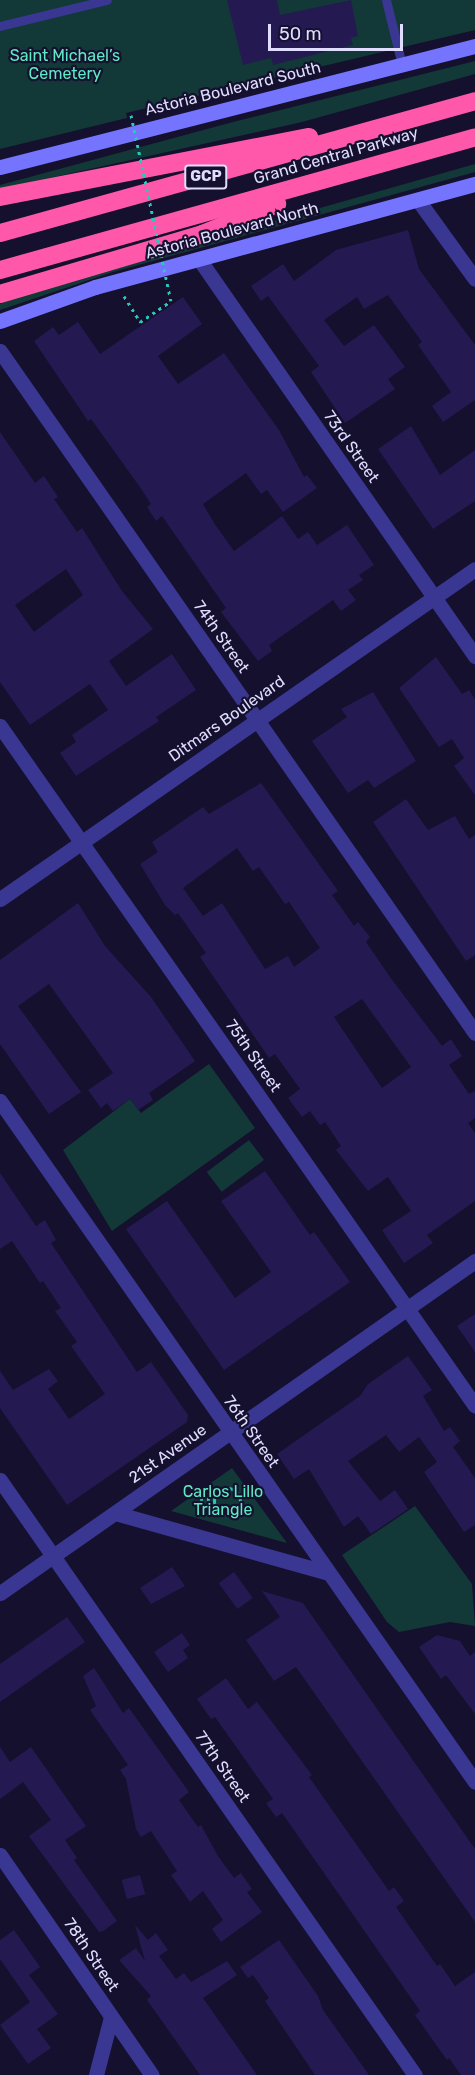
<!DOCTYPE html>
<meta charset="utf-8">
<style>
body{margin:0}
#map{position:relative;width:475px;height:2075px;overflow:hidden;background:#14102e;font-family:Rubik,sans-serif}
div>[style]{position:absolute}
[style*='--x']{left:calc(var(--x)*1px);top:calc(var(--y)*1px);width:calc(var(--w)*1px);rotate:calc(var(--a)*1deg)}
.green>*{inset:0;background:#123937;transform-origin:0 0}
.building>*{inset:0;background:#241a51;transform-origin:0 0}
.path>*{height:3px;margin-top:-1.5px;transform-origin:0;background:repeating-linear-gradient(90deg,#27c9bc 0 3px,transparent 0 7.5px)}
.path>.ring{margin:-1.5px;padding:0;box-sizing:content-box;background:none;border:3px solid #27c9bc;border-radius:50%}
.service>*{height:9px;margin:-4.5px;padding:0 4.5px;transform-origin:4.5px;border-radius:4.5px;background:#393791}
.minor>*{height:15px;margin:-7.5px;padding:0 7.5px;transform-origin:7.5px;border-radius:7.5px;background:#393791}
.tertiary>*{height:15px;margin:-7.5px;padding:0 7.5px;transform-origin:7.5px;border-radius:7.5px;background:#393791}
.secondary>*{height:15px;margin:-7.5px;padding:0 7.5px;transform-origin:7.5px;border-radius:7.5px;background:#7574ff}
.motorway>*{height:18px;margin:-9px;padding:0 9px;transform-origin:9px;border-radius:9px;background:#ff58ab}
.path-bridge>*{height:3px;margin-top:-1.5px;transform-origin:0;background:repeating-linear-gradient(90deg,#27c9bc 0 3px,transparent 0 7.5px)}
span{translate:-50% -50%;white-space:nowrap;text-align:center;line-height:1.15;-webkit-text-stroke:4.5px #14102e;paint-order:stroke}
.shield-label span{padding:2px 4px;background:#14102e;border:2px solid;border-radius:4px;-webkit-text-stroke-width:0}
.shield-label{font-size:15px;color:#e0ddff;font-weight:700}
.park-label{font-size:16px;color:#5eeac4}
.street-label{font-size:16px;color:#e0ddff}
.scale{position:absolute;left:268px;top:24px;width:135px;height:27px;box-sizing:border-box;border:3px solid #e0ddff;border-top:0;padding-left:8px;font-size:18px;line-height:21px;white-space:nowrap;color:#e0ddff;-webkit-text-stroke:4px #14102e;paint-order:stroke}
</style>
<div id="map">
<div class="green">
<i style="clip-path:polygon(0 0,475px 0,475px 30px,126px 113px,127px 118px,0 149px)"></i>
<i style="clip-path:polygon(475px 61px,475px 74px,302px 122px,0 189px,0 185px,233px 122px)"></i>
<i style="clip-path:polygon(475px 164px,475px 172px,113px 272px,0 310px,0 304px,46px 286px)"></i>
<i style="clip-path:polygon(209px 1064px,255px 1128px,112px 1231px,63px 1150px,130px 1099px,141px 1113px)"></i>
<i style="left:249px;top:1140px;width:25px;height:53px;rotate:53deg"></i>
<i style="clip-path:polygon(232px 1468px,287px 1543px,171px 1511px)"></i>
<i style="clip-path:polygon(415px 1506px,472px 1584px,475px 1626px,450px 1622px,399px 1632px,387px 1622px,342px 1555px)"></i>
</div>
<div class="building">
<i style="clip-path:polygon(227px 0,277px 0,280px 15px,351px 0,358px 36px,351px 38px,353px 45px,273px 65px,271px 58px,243px 65px)"></i>
<i style="clip-path:polygon(408px 230px,419px 269px,475px 345px,475px 400px,443px 422px,432px 406px,451px 392px,418px 345px,422px 342px,388px 295px,364px 309px,357px 297px,324px 320px,344px 346px,374px 325px,405px 367px,388px 379px,395px 389px,345px 423px,311px 372px,319px 366px,268px 296px,261px 301px,251px 286px,283px 264px,294px 281px,336px 250px)"></i>
<i style="clip-path:polygon(183px 297px,202px 324px,158px 356px,178px 384px,224px 353px,279px 430px,304px 477px,307px 475px,317px 488px,283px 512px,267px 490px,261px 494px,246px 473px,203px 504px,214px 523px,234px 551px,282px 516px,298px 539px,308px 532px,317px 545px,347px 525px,374px 565px,359px 575px,363px 580px,348px 590px,356px 600px,341px 611px,333px 600px,269px 645px,272px 651px,258px 661px,221px 612px,226px 608px,162px 516px,156px 521px,147px 507px,151px 504px,142px 490px,91px 419px,88px 421px,34px 341px,53px 327px,59px 335px,78px 322px,100px 354px)"></i>
<i style="clip-path:polygon(411px 426px,440px 475px,475px 450px,475px 501px,433px 529px,378px 449px)"></i>
<i style="clip-path:polygon(evenodd,0 432px,35px 483px,44px 476px,58px 497px,54px 499px,77px 532px,82px 528px,122px 591px,153px 629px,109px 661px,126px 686px,172px 654px,196px 690px,156px 717px,159px 721px,76px 776px,60px 753px,76px 742px,72px 735px,108px 710px,90px 684px,30px 725px,0 682px,0 432px,66px 569px,83px 595px,34px 632px,15px 605px,66px 569px)"></i>
<i style="clip-path:polygon(436px 657px,462px 694px,469px 690px,475px 699px,475px 795px,454px 766px,464px 758px,452px 739px,439px 747px,399px 688px)"></i>
<i style="clip-path:polygon(373px 692px,416px 761px,374px 788px,368px 780px,348px 793px,312px 741px,347px 717px,341px 709px)"></i>
<i style="clip-path:polygon(evenodd,261px 783px,338px 891px,332px 895px,343px 910px,354px 926px,358px 922px,370px 937px,366px 942px,390px 977px,442px 1046px,451px 1039px,462px 1056px,449px 1065px,469px 1094px,475px 1091px,475px 1118px,468px 1123px,475px 1133px,475px 1201px,427px 1235px,433px 1243px,404px 1263px,382px 1230px,411px 1211px,388px 1177px,368px 1191px,336px 1150px,341px 1146px,325px 1122px,320px 1125px,310px 1111px,302px 1117px,288px 1098px,300px 1089px,275px 1054px,269px 1058px,200px 957px,206px 953px,178px 913px,175px 915px,165px 905px,140px 864px,158px 852px,152px 842px,203px 807px,209px 814px,261px 783px,237px 848px,253px 871px,259px 867px,285px 904px,289px 902px,320px 948px,294px 967px,288px 956px,265px 969px,222px 903px,203px 916px,183px 888px,237px 848px,261px 783px,362px 999px,411px 1067px,382px 1088px,334px 1017px,362px 999px)"></i>
<i style="clip-path:polygon(406px 799px,428px 830px,455px 816px,469px 839px,475px 835px,475px 955px,466px 961px,373px 822px)"></i>
<i style="clip-path:polygon(78px 903px,105px 946px,151px 997px,195px 1061px,149px 1093px,153px 1100px,138px 1110px,130px 1099px,113px 1111px,107px 1103px,101px 1108px,88px 1090px,113px 1073px,49px 984px,18px 1006px,81px 1092px,49px 1114px,0 1044px,0 960px)"></i>
<i style="clip-path:polygon(265px 1171px,310px 1235px,314px 1232px,350px 1282px,224px 1370px,126px 1229px,167px 1201px,235px 1298px,271px 1272px,221px 1201px)"></i>
<i style="clip-path:polygon(0 1173px,36px 1226px,45px 1220px,56px 1240px,51px 1243px,137px 1372px,151px 1362px,188px 1415px,187px 1422px,67px 1505px,0 1408px,0 1371px,13px 1390px,49px 1369px,58px 1381px,48px 1389px,69px 1419px,105px 1394px,71px 1346px,77px 1342px,55px 1311px,61px 1308px,43px 1281px,40px 1283px,12px 1241px,0 1249px)"></i>
<i style="clip-path:polygon(475px 1314px,475px 1352px,457px 1326px)"></i>
<i style="clip-path:polygon(408px 1356px,432px 1390px,423px 1396px,444px 1431px,450px 1427px,460px 1441px,453px 1447px,475px 1478px,475px 1525px,464px 1532px,424px 1472px,437px 1462px,419px 1437px,399px 1452px,386px 1435px,348px 1461px,380px 1501px,395px 1490px,408px 1509px,371px 1534px,358px 1516px,344px 1527px,309px 1469px,294px 1479px,277px 1454px,360px 1396px,368px 1384px)"></i>
<i style="clip-path:polygon(172px 1567px,185px 1586px,151px 1604px,140px 1588px)"></i>
<i style="left:234px;top:1572px;width:32px;height:19px;rotate:54deg"></i>
<i style="clip-path:polygon(262px 1591px,303px 1603px,475px 1849px,475px 1922px,296px 1667px,274px 1681px,246px 1640px,280px 1617px)"></i>
<i style="clip-path:polygon(67px 1617px,85px 1642px,0 1702px,0 1664px)"></i>
<i style="clip-path:polygon(182px 1633px,190px 1645px,183px 1650px,188px 1658px,168px 1672px,154px 1652px)"></i>
<i style="clip-path:polygon(437px 1635px,460px 1641px,470px 1656px,475px 1652px,475px 1714px,446px 1675px,441px 1679px,419px 1647px)"></i>
<i style="clip-path:polygon(94px 1668px,123px 1713px,129px 1708px,189px 1792px,179px 1800px,198px 1827px,201px 1825px,218px 1856px,234px 1878px,241px 1873px,252px 1889px,247px 1892px,262px 1912px,221px 1942px,212px 1929px,223px 1920px,203px 1891px,190px 1902px,171px 1875px,177px 1871px,151px 1831px,141px 1837px,136px 1829px,126px 1779px,120px 1770px,128px 1765px,90px 1710px,96px 1706px,83px 1676px)"></i>
<i style="clip-path:polygon(226px 1678px,248px 1709px,257px 1702px,303px 1763px,312px 1775px,309px 1777px,389px 1891px,394px 1887px,404px 1901px,396px 1907px,437px 1966px,440px 1964px,455px 1986px,475px 1972px,475px 2075px,461px 2075px,449px 2058px,447px 2060px,415px 2015px,420px 2011px,338px 1893px,282px 1813px,276px 1817px,266px 1803px,273px 1799px,215px 1717px,211px 1719px,197px 1699px)"></i>
<i style="clip-path:polygon(0 1747px,10px 1762px,31px 1747px,86px 1826px,65px 1840px,77px 1858px,74px 1860px,117px 1921px,103px 1931px,99px 1932px,29px 1836px,51px 1820px,23px 1782px,0 1799px)"></i>
<i style="left:140px;top:1875px;width:20px;height:19px;rotate:75deg"></i>
<i style="clip-path:polygon(135px 1925px,148px 1940px,156px 1933px,168px 1950px,159px 1956px,176px 1979px,184px 1973px,191px 1982px,227px 1961px,237px 1975px,203px 1998px,257px 2075px,200px 2075px,147px 2000px,151px 1996px,119px 1960px,136px 1948px,145px 1961px)"></i>
<i style="clip-path:polygon(14px 1930px,40px 1967px,29px 1975px,58px 2014px,37px 2029px,51px 2048px,28px 2064px,0 2025px,30px 2002px,0 1959px,0 1940px)"></i>
<i style="clip-path:polygon(279px 1940px,318px 1996px,323px 2010px,369px 2075px,315px 2075px,265px 2001px,269px 1998px,253px 1975px,248px 1978px,240px 1967px)"></i>
</div>
<div class="path">
<i style="--x:124;--y:296;--w:31;--a:58"></i>
<i style="--x:140;--y:322;--w:37;--a:-34"></i>
<i class="ring" style="left:214px;top:1488px;width:23px;height:23px"></i>
<i style="--x:196;--y:1493;--w:7;--a:56"></i>
<i style="--x:200;--y:1499;--w:14;--a:0"></i>
</div>
<div class="service">
<i style="--x:386;--y:0;--w:67;--a:76.2"></i>
<i style="--x:0;--y:26;--w:110;--a:-13.7"></i>
</div>
<div class="minor">
<i style="--x:418;--y:200;--w:97;--a:54.2"></i>
<i style="--x:199;--y:259;--w:484;--a:55.2"></i>
<i style="--x:0;--y:351;--w:831;--a:55.14"></i>
<i style="--x:0;--y:726;--w:829;--a:55.06"></i>
<i style="--x:0;--y:1101;--w:830;--a:55.1"></i>
<i style="--x:0;--y:1480;--w:725;--a:55.11"></i>
<i style="--x:115;--y:1513;--w:222;--a:15.7"></i>
<i style="--x:0;--y:1593;--w:580;--a:-34.95"></i>
<i style="--x:0;--y:1855;--w:267;--a:55.4"></i>
<i style="--x:96;--y:2075;--w:60;--a:-75.5"></i>
</div>
<div class="tertiary">
<i style="--x:0;--y:899;--w:578;--a:-34.79"></i>
</div>
<div class="secondary">
<i style="--x:0;--y:167;--w:490;--a:-14.3"></i>
<i style="--x:0;--y:321;--w:101;--a:-19.7"></i>
<i style="--x:95;--y:287;--w:394;--a:-15.2"></i>
</div>
<div class="motorway">
<i style="--x:0;--y:197;--w:315;--a:-11"></i>
<i style="--x:0;--y:233;--w:493;--a:-15.5"></i>
<i style="--x:0;--y:270;--w:493;--a:-15.6"></i>
<i style="--x:0;--y:294;--w:211;--a:-16.5"></i>
<i style="--x:202;--y:234;--w:81;--a:-21.8"></i>
</div>
<div class="path-bridge">
<i style="--x:131;--y:115;--w:190;--a:77.9"></i>
</div>
<div class="shield-label">
<span style="left:206px;top:177px">GCP</span>
</div>
<div class="park-label">
<span style="left:65px;top:65px">Saint Michael’s<br>Cemetery</span>
<span style="left:223px;top:1501px">Carlos Lillo<br>Triangle</span>
</div>
<div class="street-label">
<span style="left:233px;top:89px;rotate:-14deg">Astoria Boulevard South</span>
<span style="left:336px;top:156px;rotate:-16deg">Grand Central Parkway</span>
<span style="left:232px;top:231px;rotate:-15deg">Astoria Boulevard North</span>
<span style="left:351px;top:447px;rotate:55deg">73rd Street</span>
<span style="left:221px;top:637px;rotate:55deg">74th Street</span>
<span style="left:227px;top:719px;rotate:-35deg">Ditmars Boulevard</span>
<span style="left:253px;top:1056px;rotate:55deg">75th Street</span>
<span style="left:251px;top:1432px;rotate:55deg">76th Street</span>
<span style="left:168px;top:1454px;rotate:-35deg">21st Avenue</span>
<span style="left:222px;top:1767px;rotate:55deg">77th Street</span>
<span style="left:91px;top:1955px;rotate:56deg">78th Street</span>
</div>
<div class="scale">50 m</div>
</div>
